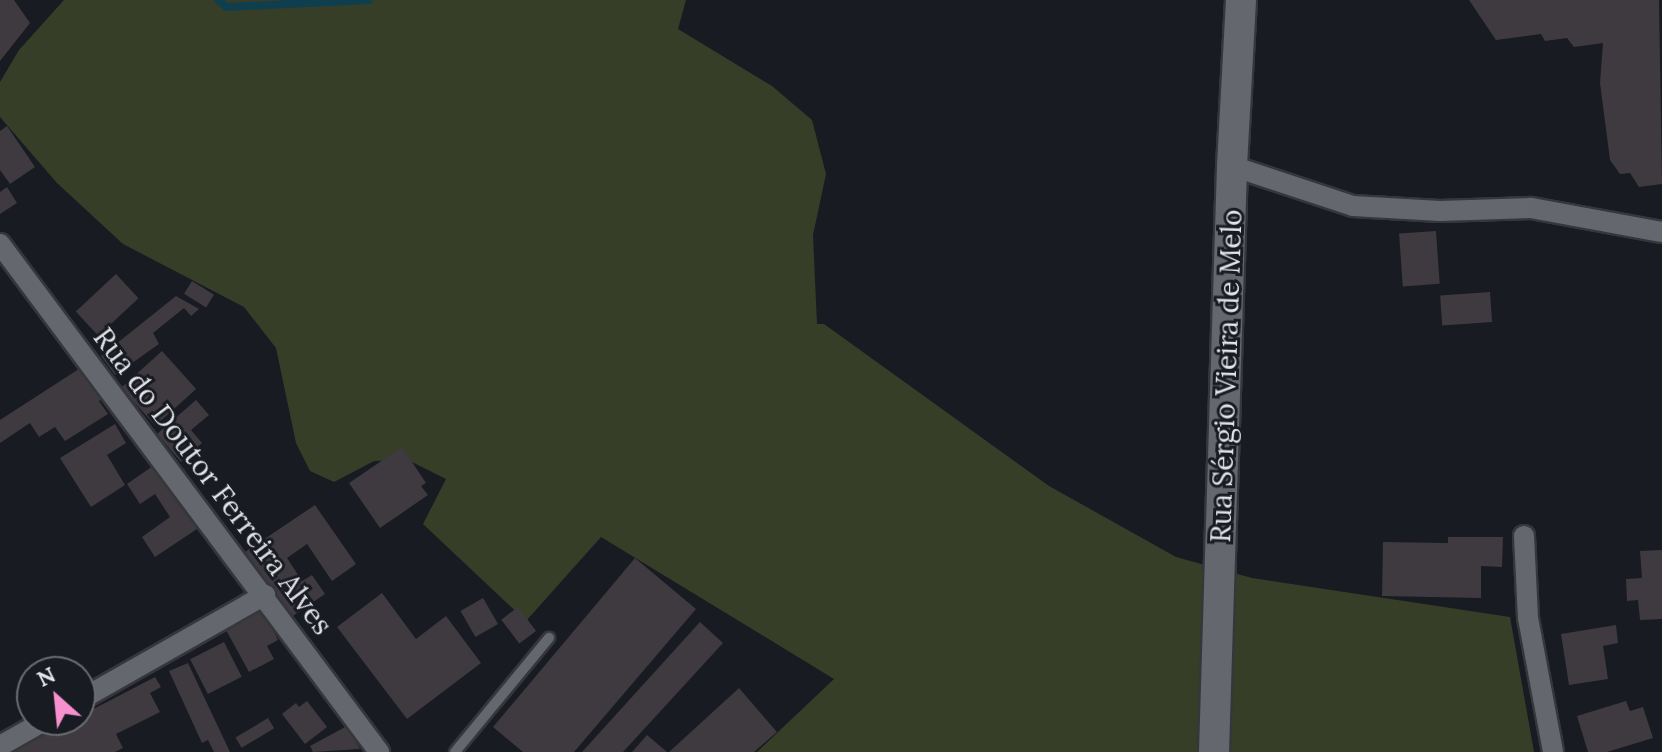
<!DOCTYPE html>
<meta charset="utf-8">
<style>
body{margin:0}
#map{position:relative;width:1662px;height:752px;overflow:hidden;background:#181b21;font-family:Lora,serif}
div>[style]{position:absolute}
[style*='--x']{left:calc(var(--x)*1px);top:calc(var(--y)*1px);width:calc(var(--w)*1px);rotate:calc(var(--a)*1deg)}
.green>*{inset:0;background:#373e28}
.stream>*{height:8px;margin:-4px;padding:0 4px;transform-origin:4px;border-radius:4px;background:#0f3f4e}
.building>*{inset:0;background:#3e3a40;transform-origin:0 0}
.roads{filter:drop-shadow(2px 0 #35373b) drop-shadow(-2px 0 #35373b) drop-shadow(0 2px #35373b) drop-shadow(0 -2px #35373b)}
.lane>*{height:10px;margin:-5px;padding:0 5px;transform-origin:5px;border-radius:5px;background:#64686e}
.street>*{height:20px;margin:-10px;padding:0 10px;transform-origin:10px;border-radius:10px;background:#64686e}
.secondary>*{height:30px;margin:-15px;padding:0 15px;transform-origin:15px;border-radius:15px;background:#64686e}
span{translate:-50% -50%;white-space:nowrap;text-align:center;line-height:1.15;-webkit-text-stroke:6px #181b21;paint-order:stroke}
.street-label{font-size:28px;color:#e3e5e9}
.north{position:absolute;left:16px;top:656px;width:80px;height:80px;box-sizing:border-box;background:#181b21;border:2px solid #696c71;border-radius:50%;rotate:333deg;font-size:22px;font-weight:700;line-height:32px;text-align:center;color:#e3e5e9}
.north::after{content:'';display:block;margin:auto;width:28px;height:36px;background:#f790ce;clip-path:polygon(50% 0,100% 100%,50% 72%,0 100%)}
</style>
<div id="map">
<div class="green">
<i style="clip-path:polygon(64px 0,686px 0,678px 29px,772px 86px,812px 120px,826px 174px,813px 235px,817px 324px,824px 324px,1049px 486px,1176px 557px,1252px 578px,1510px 617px,1534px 752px,757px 752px,834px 679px,601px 537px,526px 621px,423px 524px,446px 479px,408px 460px,374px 461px,334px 482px,310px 471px,296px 443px,276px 348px,244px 307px,123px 244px,57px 183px,0 117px,0 82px,19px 50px)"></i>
</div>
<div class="stream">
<i style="--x:218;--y:0;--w:11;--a:38"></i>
<i style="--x:227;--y:7;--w:142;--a:-2.8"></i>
</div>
<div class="building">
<i style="clip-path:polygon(0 0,14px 0,30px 23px,0 61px)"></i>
<i style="clip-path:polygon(1469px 0,1659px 0,1662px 184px,1639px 187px,1630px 173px,1620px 174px,1610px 160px,1600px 83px,1603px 43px,1574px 47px,1567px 38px,1545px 41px,1541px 34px,1496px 40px)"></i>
<i style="clip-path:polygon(7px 126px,35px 167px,10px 184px,0 170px,0 131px)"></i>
<i style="clip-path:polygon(7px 187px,17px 203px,0 214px,0 192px)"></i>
<i style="left:1436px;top:231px;width:53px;height:37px;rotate:86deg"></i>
<i style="left:116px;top:274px;width:33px;height:55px;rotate:47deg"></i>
<i style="left:192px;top:281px;width:26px;height:15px;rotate:32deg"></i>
<i style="left:1490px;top:292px;width:30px;height:50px;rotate:86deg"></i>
<i style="clip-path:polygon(176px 296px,199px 309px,191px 316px,184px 308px,153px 333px,159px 344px,115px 375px,101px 356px)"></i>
<i style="left:162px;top:351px;width:51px;height:55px;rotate:48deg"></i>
<i style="clip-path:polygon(85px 365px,106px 397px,99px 401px,108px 414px,65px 441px,55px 427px,39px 437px,30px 423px,0 443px,0 420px)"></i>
<i style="clip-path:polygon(196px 400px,209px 415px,191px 430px,202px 443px,181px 462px,157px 434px)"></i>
<i style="clip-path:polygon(115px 424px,126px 443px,107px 455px,125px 485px,91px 507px,60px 458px)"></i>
<i style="clip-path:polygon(402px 447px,426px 483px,421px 486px,428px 495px,380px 528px,349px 483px)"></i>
<i style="clip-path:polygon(160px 461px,203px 525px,155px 557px,142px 537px,170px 517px,155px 494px,140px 504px,127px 484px)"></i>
<i style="clip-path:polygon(315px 505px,356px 564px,332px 581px,307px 544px,287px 558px,302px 581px,312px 575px,325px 594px,287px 620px,242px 554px)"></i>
<i style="clip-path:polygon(1448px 537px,1503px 537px,1502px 567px,1481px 566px,1481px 598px,1382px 596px,1383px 542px,1448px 543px)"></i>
<i style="clip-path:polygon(1662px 550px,1662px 619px,1640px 620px,1638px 600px,1627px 601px,1626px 579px,1642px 578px,1640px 551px)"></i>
<i style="clip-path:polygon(635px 558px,696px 609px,574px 752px,523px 752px,493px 727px)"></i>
<i style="clip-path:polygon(382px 593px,416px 639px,446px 616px,481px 663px,407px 719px,337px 627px)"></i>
<i style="left:483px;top:598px;width:30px;height:26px;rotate:60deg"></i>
<i style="left:518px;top:607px;width:30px;height:21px;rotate:53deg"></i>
<i style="clip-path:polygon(262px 610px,278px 640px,267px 646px,274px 659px,249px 672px,226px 630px)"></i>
<i style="clip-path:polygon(700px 622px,723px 643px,623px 752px,582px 752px)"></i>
<i style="clip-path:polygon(1616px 625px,1618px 643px,1603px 646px,1608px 679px,1569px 685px,1561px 634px)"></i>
<i style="left:224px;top:642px;width:39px;height:38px;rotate:63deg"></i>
<i style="clip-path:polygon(188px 663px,230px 752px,214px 752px,208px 740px,202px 743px,169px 671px)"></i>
<i style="clip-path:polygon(155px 677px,161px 687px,150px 693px,160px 712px,116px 734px,123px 748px,115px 752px,10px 752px,72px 720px,80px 720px,80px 716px)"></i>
<i style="clip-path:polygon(739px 688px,777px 732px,754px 752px,669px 752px)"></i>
<i style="clip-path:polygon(307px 701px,327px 727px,305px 744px,282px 714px,296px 703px,299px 707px)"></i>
<i style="clip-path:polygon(1626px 701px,1630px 711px,1643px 707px,1653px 738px,1607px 752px,1588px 752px,1577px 716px)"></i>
<i style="left:268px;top:718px;width:12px;height:38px;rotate:59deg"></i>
<i style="clip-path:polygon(347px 726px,360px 749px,313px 752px,310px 746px)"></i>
<i style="clip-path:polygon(647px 735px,667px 752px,632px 752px)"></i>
</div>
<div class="roads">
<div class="lane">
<i style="--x:455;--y:752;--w:148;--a:-50.5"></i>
</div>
<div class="street">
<i style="--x:1232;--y:166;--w:127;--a:18.3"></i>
<i style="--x:1353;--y:206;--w:87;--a:3.3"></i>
<i style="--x:1440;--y:211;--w:91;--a:-1.9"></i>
<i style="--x:1531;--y:208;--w:133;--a:10.4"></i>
<i style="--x:0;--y:244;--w:634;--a:53.27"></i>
<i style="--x:1524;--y:536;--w:82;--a:87.2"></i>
<i style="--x:1528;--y:618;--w:136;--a:79.4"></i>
<i style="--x:80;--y:700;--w:213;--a:-29.6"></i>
<i style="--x:0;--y:746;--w:53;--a:-29.5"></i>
</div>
<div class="secondary">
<i style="--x:1214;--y:752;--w:586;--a:-88.24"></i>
<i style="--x:1232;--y:166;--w:166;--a:-86.9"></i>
</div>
</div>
<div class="street-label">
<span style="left:1226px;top:376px;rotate:-88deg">Rua Sérgio Vieira de Melo</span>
<span style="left:213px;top:481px;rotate:53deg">Rua do Doutor Ferreira Alves</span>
</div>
<div class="north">N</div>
</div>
